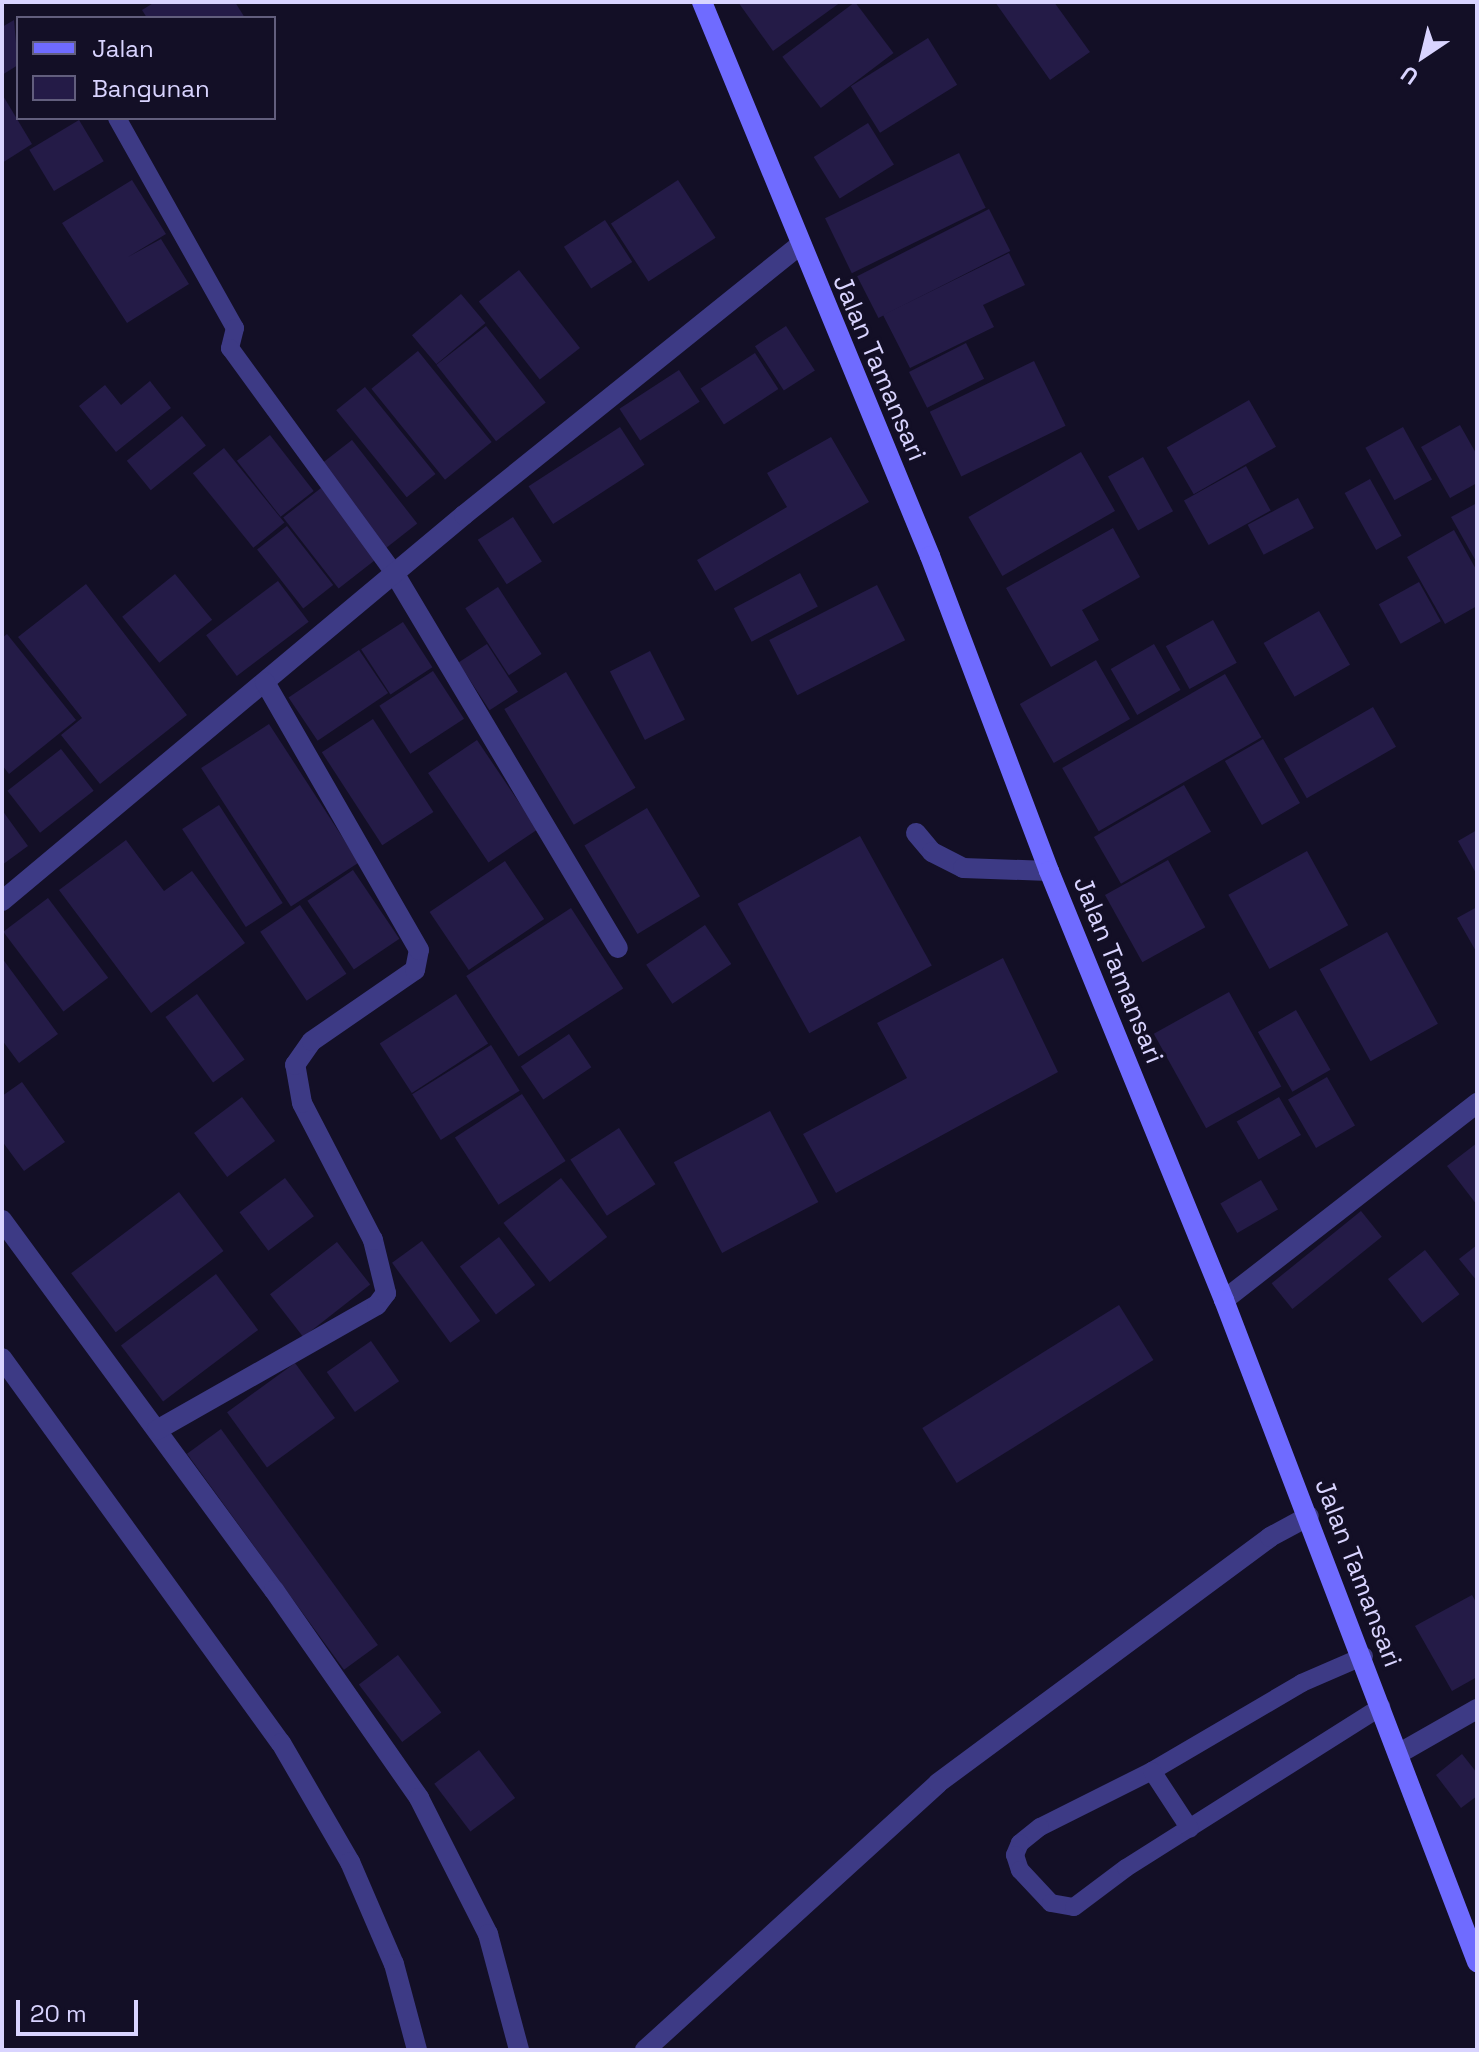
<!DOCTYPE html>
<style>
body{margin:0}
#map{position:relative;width:1479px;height:2052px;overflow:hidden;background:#130f26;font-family:"Space Grotesk",sans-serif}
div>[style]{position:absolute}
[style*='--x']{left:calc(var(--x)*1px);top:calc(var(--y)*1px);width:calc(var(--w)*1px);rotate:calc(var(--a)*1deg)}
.building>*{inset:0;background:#241b47;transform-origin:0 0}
.lane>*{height:18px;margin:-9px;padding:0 9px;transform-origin:9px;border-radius:9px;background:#3d3a85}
.street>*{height:20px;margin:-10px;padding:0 10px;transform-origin:10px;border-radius:10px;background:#3d3a85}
.secondary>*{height:20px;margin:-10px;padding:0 10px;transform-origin:10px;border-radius:10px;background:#6f6bff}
span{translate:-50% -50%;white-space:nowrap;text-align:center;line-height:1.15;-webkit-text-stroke:7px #130f26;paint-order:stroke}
.street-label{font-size:26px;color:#d9d4ff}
.frame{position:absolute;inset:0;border:4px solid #d9d4ff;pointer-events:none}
.legend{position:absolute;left:16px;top:16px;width:260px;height:104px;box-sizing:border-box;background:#130f26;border:2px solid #625e7d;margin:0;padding:10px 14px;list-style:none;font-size:24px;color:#d9d4ff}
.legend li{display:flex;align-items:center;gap:16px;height:40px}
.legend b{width:40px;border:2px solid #625e7d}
.north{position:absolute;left:1383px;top:16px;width:80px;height:80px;-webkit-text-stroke:6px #130f26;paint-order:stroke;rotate:215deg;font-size:22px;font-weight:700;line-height:32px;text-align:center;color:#d9d4ff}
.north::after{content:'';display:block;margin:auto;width:28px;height:36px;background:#d9d4ff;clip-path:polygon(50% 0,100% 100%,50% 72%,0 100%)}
.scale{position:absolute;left:16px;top:2000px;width:122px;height:36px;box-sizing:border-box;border:4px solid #d9d4ff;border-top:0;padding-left:10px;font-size:24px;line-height:28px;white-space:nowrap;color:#d9d4ff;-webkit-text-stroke:6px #130f26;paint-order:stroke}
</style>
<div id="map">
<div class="building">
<i style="clip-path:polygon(155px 2px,235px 2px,245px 18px,147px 18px,142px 10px)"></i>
<i style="clip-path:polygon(738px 2px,841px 2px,773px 51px)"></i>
<i style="left:855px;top:2px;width:64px;height:91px;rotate:53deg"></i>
<i style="clip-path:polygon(995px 2px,1054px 2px,1090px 52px,1050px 80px)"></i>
<i style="clip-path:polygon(14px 20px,18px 65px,2px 75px,2px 27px)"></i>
<i style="left:928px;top:38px;width:55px;height:91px;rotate:58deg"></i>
<i style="clip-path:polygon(2px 94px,32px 144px,2px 163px)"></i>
<i style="left:79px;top:120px;width:48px;height:58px;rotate:59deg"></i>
<i style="left:868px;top:123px;width:49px;height:64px;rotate:58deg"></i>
<i style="left:959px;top:153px;width:61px;height:149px;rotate:64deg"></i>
<i style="clip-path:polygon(132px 180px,166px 234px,128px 257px,161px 239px,189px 284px,127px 323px,62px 223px)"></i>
<i style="left:678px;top:180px;width:69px;height:80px;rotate:57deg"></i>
<i style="left:989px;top:209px;width:47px;height:148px;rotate:63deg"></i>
<i style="left:605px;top:220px;width:50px;height:49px;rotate:57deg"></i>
<i style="clip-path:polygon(1009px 253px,1025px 285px,983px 305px,994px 327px,910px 368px,883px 315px)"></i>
<i style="left:519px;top:270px;width:99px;height:51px;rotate:52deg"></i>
<i style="left:461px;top:294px;width:38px;height:64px;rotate:50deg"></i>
<i style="left:486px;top:326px;width:97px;height:63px;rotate:52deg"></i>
<i style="left:786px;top:326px;width:53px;height:37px;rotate:57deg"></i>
<i style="left:966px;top:343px;width:40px;height:64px;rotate:63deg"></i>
<i style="left:418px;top:351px;width:117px;height:60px;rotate:51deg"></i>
<i style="left:755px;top:353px;width:43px;height:65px;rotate:57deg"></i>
<i style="left:1034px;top:361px;width:72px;height:116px;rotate:64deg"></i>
<i style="left:679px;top:370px;width:38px;height:71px;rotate:57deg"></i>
<i style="clip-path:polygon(150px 381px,171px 408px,116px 452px,79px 406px,105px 385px,121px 405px)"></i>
<i style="left:365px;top:387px;width:112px;height:37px;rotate:51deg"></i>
<i style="left:1249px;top:400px;width:54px;height:95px;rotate:60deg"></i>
<i style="left:182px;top:416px;width:38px;height:71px;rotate:51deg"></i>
<i style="clip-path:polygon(1460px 425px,1477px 455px,1477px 483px,1450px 498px,1421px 447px)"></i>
<i style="left:620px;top:427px;width:45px;height:109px;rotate:57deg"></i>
<i style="left:1403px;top:427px;width:60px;height:43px;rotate:61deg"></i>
<i style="left:270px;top:435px;width:71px;height:42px;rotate:52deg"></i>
<i style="clip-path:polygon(831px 437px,869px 502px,715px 591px,697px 560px,787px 507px,767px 473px)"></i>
<i style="left:352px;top:440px;width:106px;height:42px;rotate:52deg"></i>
<i style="left:224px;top:448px;width:96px;height:40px;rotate:51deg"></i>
<i style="left:1081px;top:452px;width:68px;height:130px;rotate:60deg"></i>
<i style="left:1143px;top:457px;width:62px;height:40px;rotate:61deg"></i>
<i style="left:1246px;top:466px;width:51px;height:71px;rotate:61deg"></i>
<i style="left:1370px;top:479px;width:65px;height:29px;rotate:61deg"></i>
<i style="left:321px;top:488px;width:90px;height:48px;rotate:52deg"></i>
<i style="left:1298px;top:498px;width:34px;height:57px;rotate:62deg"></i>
<i style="clip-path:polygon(1477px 503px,1477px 563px,1451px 517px)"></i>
<i style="left:513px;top:517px;width:53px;height:42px;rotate:57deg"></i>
<i style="left:287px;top:526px;width:75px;height:38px;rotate:52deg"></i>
<i style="clip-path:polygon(1113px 528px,1140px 577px,1082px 610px,1099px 640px,1051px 667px,1006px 588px)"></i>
<i style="clip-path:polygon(1454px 530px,1477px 571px,1477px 606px,1445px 624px,1407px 557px)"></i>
<i style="left:800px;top:573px;width:38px;height:75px;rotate:62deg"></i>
<i style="left:175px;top:574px;width:59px;height:68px;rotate:51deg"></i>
<i style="left:278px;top:581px;width:51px;height:90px;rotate:53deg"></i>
<i style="left:1419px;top:582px;width:45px;height:46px;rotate:61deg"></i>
<i style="clip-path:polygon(86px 584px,187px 715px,100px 784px,61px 735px,82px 718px,18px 637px)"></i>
<i style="left:877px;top:585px;width:62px;height:121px;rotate:63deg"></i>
<i style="left:498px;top:587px;width:80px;height:39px;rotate:57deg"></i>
<i style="left:1319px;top:611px;width:62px;height:64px;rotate:60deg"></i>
<i style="left:1213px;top:620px;width:49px;height:54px;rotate:61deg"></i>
<i style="left:403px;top:622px;width:54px;height:50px;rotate:57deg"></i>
<i style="clip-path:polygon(7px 634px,76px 720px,9px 774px,2px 765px,2px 638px)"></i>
<i style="left:487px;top:644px;width:57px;height:34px;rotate:57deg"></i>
<i style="left:1154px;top:644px;width:53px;height:50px;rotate:60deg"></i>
<i style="left:359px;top:650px;width:52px;height:85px;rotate:56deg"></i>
<i style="left:650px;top:651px;width:77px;height:45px;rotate:63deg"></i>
<i style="left:1096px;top:660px;width:68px;height:88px;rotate:60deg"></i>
<i style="left:433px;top:671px;width:57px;height:64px;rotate:57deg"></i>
<i style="left:566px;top:672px;width:135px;height:72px;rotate:59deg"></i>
<i style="left:1225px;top:674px;width:73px;height:188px;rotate:60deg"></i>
<i style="left:1373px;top:707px;width:46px;height:103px;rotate:60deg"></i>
<i style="left:373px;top:719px;width:111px;height:61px;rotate:57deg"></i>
<i style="left:269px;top:724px;width:165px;height:81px;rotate:57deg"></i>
<i style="left:1263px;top:739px;width:74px;height:44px;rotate:60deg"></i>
<i style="left:477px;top:740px;width:108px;height:59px;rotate:56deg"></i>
<i style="left:61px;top:749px;width:53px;height:68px;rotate:52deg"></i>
<i style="left:1184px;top:785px;width:54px;height:104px;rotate:60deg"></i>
<i style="left:219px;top:805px;width:117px;height:44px;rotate:57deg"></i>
<i style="left:647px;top:808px;width:103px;height:73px;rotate:59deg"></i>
<i style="clip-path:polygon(2px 810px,28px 846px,2px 865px)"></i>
<i style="clip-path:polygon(1477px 830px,1477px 875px,1458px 841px)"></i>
<i style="left:860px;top:836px;width:148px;height:140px;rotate:61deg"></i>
<i style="clip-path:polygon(126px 840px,164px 891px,192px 871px,245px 943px,151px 1013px,59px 890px)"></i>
<i style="left:1307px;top:851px;width:85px;height:90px;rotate:61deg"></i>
<i style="left:1168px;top:860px;width:77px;height:72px;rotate:61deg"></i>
<i style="left:505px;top:861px;width:70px;height:91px;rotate:56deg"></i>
<i style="left:353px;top:870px;width:83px;height:55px;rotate:56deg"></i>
<i style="left:48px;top:898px;width:100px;height:56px;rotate:53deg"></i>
<i style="left:300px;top:905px;width:83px;height:48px;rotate:56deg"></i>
<i style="clip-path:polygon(1477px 907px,1477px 953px,1457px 918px)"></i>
<i style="left:571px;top:908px;width:96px;height:125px;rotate:57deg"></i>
<i style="left:705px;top:925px;width:47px;height:71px;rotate:56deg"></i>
<i style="left:1387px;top:932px;width:105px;height:77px;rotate:61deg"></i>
<i style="clip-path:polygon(2px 958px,58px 1034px,19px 1063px,2px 1040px)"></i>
<i style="clip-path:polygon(1003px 958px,1058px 1072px,836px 1193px,803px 1134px,907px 1078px,877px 1023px)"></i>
<i style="left:1229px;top:992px;width:108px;height:86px;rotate:61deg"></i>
<i style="left:197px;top:994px;width:81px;height:39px;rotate:54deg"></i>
<i style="left:456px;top:994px;width:59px;height:91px;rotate:57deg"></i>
<i style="left:1296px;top:1010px;width:69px;height:44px;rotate:60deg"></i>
<i style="left:569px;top:1034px;width:40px;height:58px;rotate:56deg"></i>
<i style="left:491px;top:1045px;width:54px;height:93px;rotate:58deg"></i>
<i style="left:1327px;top:1077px;width:56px;height:45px;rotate:60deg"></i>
<i style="clip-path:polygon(22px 1082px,65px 1142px,24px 1171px,2px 1141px,2px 1096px)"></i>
<i style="left:522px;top:1094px;width:80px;height:80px;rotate:57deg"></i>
<i style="left:242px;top:1097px;width:55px;height:60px;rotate:53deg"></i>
<i style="left:1279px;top:1097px;width:44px;height:49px;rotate:60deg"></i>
<i style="left:770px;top:1111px;width:103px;height:109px;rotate:62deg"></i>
<i style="left:619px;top:1128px;width:67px;height:58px;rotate:57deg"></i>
<i style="clip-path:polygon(1477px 1143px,1477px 1205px,1447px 1166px)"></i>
<i style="left:285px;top:1178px;width:48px;height:57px;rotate:53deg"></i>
<i style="left:561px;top:1178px;width:75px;height:73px;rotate:52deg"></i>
<i style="left:1261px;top:1180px;width:34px;height:47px;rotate:60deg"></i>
<i style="left:179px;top:1192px;width:74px;height:135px;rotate:53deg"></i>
<i style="left:1361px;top:1211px;width:33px;height:115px;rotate:51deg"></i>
<i style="left:499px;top:1237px;width:60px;height:49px;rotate:53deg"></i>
<i style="left:422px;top:1241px;width:99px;height:37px;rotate:54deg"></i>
<i style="left:337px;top:1242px;width:54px;height:85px;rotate:52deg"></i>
<i style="clip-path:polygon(1477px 1245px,1477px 1281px,1459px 1259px)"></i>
<i style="left:1425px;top:1250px;width:56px;height:47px;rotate:52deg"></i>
<i style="left:216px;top:1274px;width:70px;height:119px;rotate:53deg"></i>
<i style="left:1119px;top:1305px;width:65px;height:232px;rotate:58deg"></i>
<i style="left:371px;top:1341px;width:49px;height:54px;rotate:55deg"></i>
<i style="left:295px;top:1363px;width:68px;height:84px;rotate:54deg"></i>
<i style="left:221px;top:1429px;width:267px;height:42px;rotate:54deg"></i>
<i style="clip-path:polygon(1472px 1595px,1477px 1604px,1477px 1677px,1452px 1691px,1415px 1626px)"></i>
<i style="left:398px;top:1655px;width:72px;height:49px;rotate:53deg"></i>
<i style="left:479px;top:1750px;width:60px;height:56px;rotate:53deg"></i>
<i style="clip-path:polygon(1462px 1754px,1477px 1773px,1477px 1796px,1461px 1808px,1436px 1775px)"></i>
</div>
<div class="lane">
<i style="--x:117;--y:118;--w:241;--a:60.7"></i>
<i style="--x:235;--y:328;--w:21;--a:104"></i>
<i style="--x:230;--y:348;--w:282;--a:53.9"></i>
<i style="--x:1364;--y:1656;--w:68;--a:156.5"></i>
<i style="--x:1302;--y:1683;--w:174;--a:149.6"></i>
<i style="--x:1152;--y:1771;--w:125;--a:153.4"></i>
<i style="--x:1040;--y:1827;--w:26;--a:141"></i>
<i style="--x:1020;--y:1843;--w:13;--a:113"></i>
<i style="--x:1015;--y:1855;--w:16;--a:72"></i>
<i style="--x:1020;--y:1870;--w:45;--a:46.8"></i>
<i style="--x:1051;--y:1903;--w:23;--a:10"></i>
<i style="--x:1074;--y:1907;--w:65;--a:-36.9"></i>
<i style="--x:1126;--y:1868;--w:302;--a:-32.3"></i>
<i style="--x:1152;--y:1771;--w:69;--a:56.8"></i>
</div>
<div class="street">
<i style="--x:396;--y:576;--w:433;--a:59.2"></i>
<i style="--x:916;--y:833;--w:25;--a:50"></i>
<i style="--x:932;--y:852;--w:35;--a:27"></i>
<i style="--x:963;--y:868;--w:86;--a:2"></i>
<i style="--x:2;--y:901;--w:602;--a:-39.88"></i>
<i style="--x:464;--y:515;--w:431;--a:-38.8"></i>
<i style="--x:2;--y:1220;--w:459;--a:53.7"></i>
<i style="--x:274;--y:1590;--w:254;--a:55.1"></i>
<i style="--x:419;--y:1798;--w:153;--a:63.1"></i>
<i style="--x:488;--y:1934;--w:120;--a:75"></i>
<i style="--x:1224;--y:1300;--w:321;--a:-37.9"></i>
<i style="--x:2;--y:1358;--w:475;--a:54.1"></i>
<i style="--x:281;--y:1743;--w:138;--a:59.9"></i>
<i style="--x:350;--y:1862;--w:111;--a:66.7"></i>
<i style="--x:394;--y:1964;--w:89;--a:75"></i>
<i style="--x:157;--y:1430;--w:253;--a:-29.6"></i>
<i style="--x:377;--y:1305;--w:15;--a:-53"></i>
<i style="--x:386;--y:1293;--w:55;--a:-103.8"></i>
<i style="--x:373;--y:1240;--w:154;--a:-117.4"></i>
<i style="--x:302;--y:1103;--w:39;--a:-100"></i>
<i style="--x:295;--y:1065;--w:29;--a:-55"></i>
<i style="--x:312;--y:1041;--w:125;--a:-34.6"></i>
<i style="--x:415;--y:970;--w:20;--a:-79"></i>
<i style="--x:419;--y:950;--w:309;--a:-119.9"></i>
<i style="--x:1398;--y:1754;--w:91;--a:-29.7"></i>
<i style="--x:645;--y:2050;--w:396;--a:-42.3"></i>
<i style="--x:938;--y:1783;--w:413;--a:-36.5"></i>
<i style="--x:1270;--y:1537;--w:44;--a:-28.3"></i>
</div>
<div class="secondary">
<i style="--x:702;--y:2;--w:599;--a:67.63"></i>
<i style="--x:930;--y:556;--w:337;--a:69.3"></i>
<i style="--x:1049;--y:871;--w:463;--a:67.8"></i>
<i style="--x:1224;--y:1300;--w:709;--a:69.08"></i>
</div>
<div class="street-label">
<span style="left:879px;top:368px;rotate:67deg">Jalan Tamansari</span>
<span style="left:1118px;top:970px;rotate:68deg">Jalan Tamansari</span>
<span style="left:1358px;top:1573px;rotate:69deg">Jalan Tamansari</span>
</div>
<div class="frame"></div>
<ul class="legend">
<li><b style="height:10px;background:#6f6bff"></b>Jalan</li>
<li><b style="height:22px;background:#241b47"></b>Bangunan</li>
</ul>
<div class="north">U</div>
<div class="scale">20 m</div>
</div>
